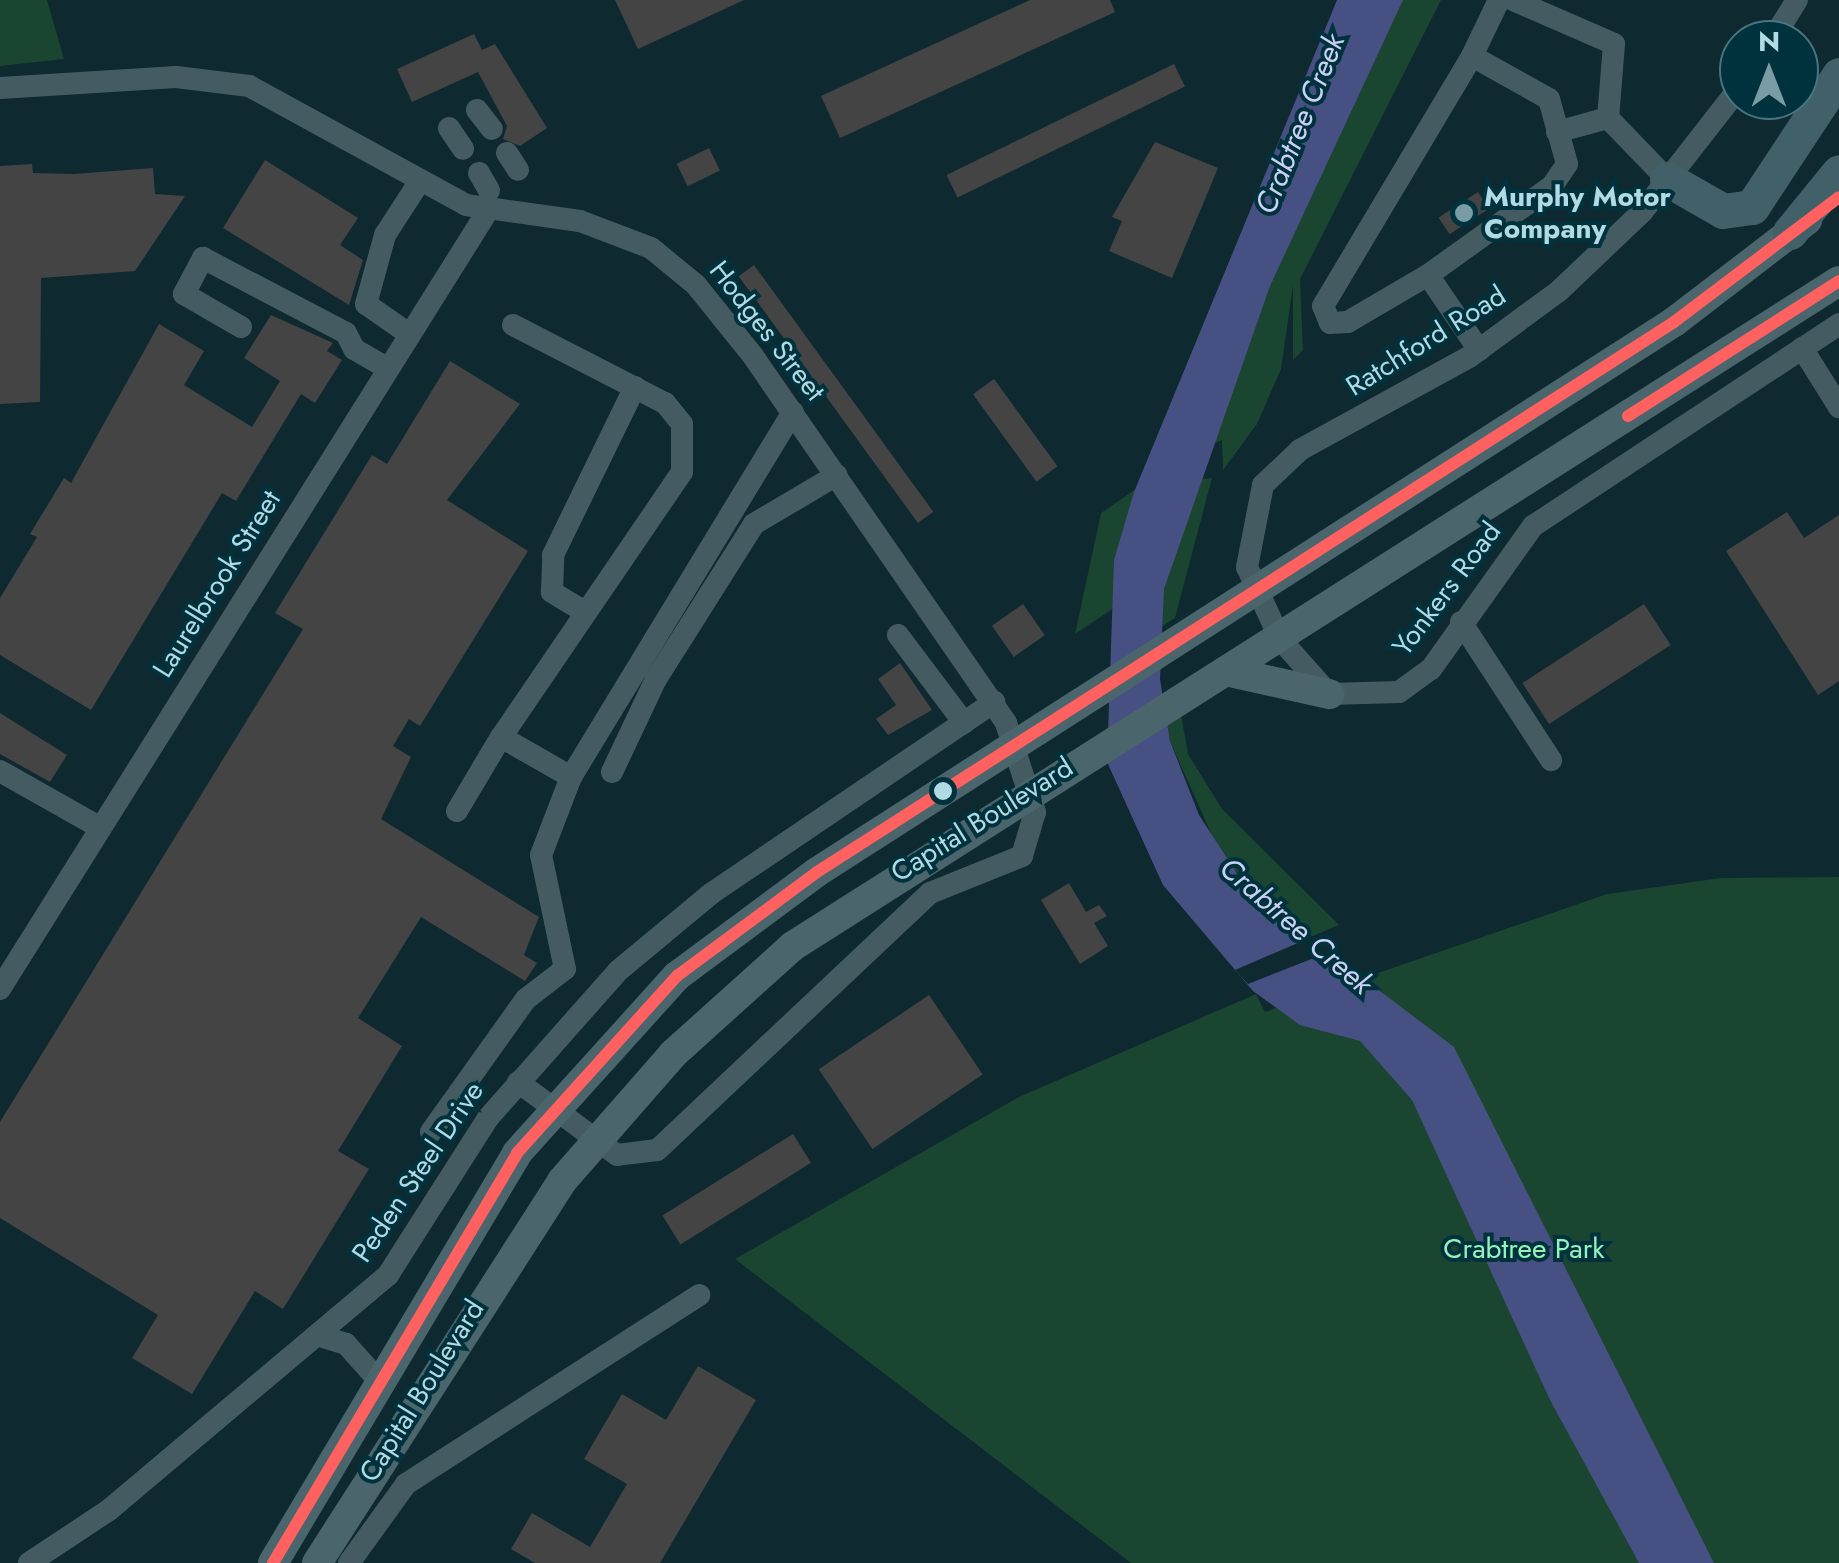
<!DOCTYPE html>
<style>
body{margin:0}
#map{position:relative;width:1839px;height:1563px;overflow:hidden;background:#0e292f;font-family:Jost,sans-serif}
div>[style]{position:absolute}
[style*='--x']{left:calc(var(--x)*1px);top:calc(var(--y)*1px);width:calc(var(--w)*1px);rotate:calc(var(--a)*1deg)}
.green>*{inset:0;background:#1a4530}
.water>*{inset:0;background:#475083}
.pier>*{inset:0;background:#0e292f}
.building>*{inset:0;background:#444;transform-origin:0 0}
.minor>*{height:22px;margin:-11px;padding:0 11px;transform-origin:11px;border-radius:11px;background:#445c61}
.major>*{height:30px;margin:-15px;padding:0 15px;transform-origin:15px;border-radius:15px;background:#4a656b}
.highway>*{height:35px;margin:-17.5px;padding:0 17.5px;transform-origin:17.5px;border-radius:17.5px;background:#426067}
.bus-1>*{height:12px;margin:-6px;padding:0 6px;transform-origin:6px;border-radius:6px;background:#ff6060}
.dots>*{width:28px;height:28px;translate:-50% -50%;box-sizing:border-box;border:5px solid #00323d;border-radius:50%}
span{translate:-50% -50%;white-space:nowrap;text-align:center;line-height:1.15;-webkit-text-stroke:8px #00323d;paint-order:stroke}
.poi-label{font-size:28px;color:#b2dae5;font-weight:700}
.left{translate:0 -50%;text-align:left}
.street-label{font-size:28px;color:#b2dae5}
.park-label{font-size:28px;color:#95f4bc}
.water-label{font-size:30px;color:#cbd1f4;font-style:italic}
.north{position:absolute;left:1719px;top:20px;width:100px;height:100px;box-sizing:border-box;background:#00323d;border:2px solid #477580;border-radius:50%;rotate:0deg;font-size:28px;font-weight:700;line-height:40px;text-align:center;color:#b2dae5}
.north::after{content:'';display:block;margin:auto;width:35px;height:45px;background:#799ca5;clip-path:polygon(50% 0,100% 100%,50% 72%,0 100%)}
</style>
<div id="map">
<div class="green">
<i style="clip-path:polygon(0 0,47px 0,64px 59px,0 66px)"></i>
<i style="clip-path:polygon(1363px 0,1441px 0,1300px 279px,1303px 350px,1293px 360px,1293px 285px,1281px 369px,1257px 424px,1223px 470px,1222px 440px,1178px 460px,1141px 590px,1075px 634px,1101px 513px,1178px 460px)"></i>
<i style="clip-path:polygon(1212px 478px,1175px 618px,1161px 627px,1156px 599px,1194px 480px)"></i>
<i style="clip-path:polygon(1180px 708px,1188px 754px,1222px 809px,1339px 925px,1308px 938px,1222px 858px,1170px 741px,1166px 718px)"></i>
<i style="clip-path:polygon(1839px 877px,1839px 1563px,1131px 1563px,735px 1259px,1019px 1097px,1256px 994px,1265px 1012px,1607px 894px,1721px 878px)"></i>
</div>
<div class="water">
<i style="clip-path:polygon(1337px 0,1403px 0,1270px 286px,1164px 589px,1160px 679px,1170px 741px,1199px 815px,1249px 892px,1454px 1047px,1714px 1563px,1639px 1563px,1550px 1400px,1412px 1100px,1360px 1041px,1300px 1025px,1253px 991px,1163px 885px,1107px 762px,1114px 560px,1134px 492px)"></i>
</div>
<div class="pier">
<i style="clip-path:polygon(1314px 936px,1337px 949px,1248px 984px,1235px 970px)"></i>
</div>
<div class="building">
<i style="clip-path:polygon(615px 0,744px 0,638px 49px)"></i>
<i style="clip-path:polygon(1030px 0,1110px 0,1115px 12px,840px 138px,821px 96px)"></i>
<i style="clip-path:polygon(474px 34px,482px 50px,495px 44px,547px 128px,520px 146px,503px 139px,507px 126px,478px 72px,412px 102px,397px 69px)"></i>
<i style="left:1174px;top:64px;width:25px;height:253px;rotate:64deg"></i>
<i style="clip-path:polygon(1155px 142px,1218px 168px,1172px 278px,1109px 251px,1122px 221px,1112px 217px)"></i>
<i style="left:709px;top:148px;width:25px;height:36px;rotate:64deg"></i>
<i style="clip-path:polygon(265px 160px,358px 218px,340px 245px,363px 260px,349px 305px,223px 228px)"></i>
<i style="clip-path:polygon(32px 164px,33px 173px,74px 174px,153px 168px,155px 194px,185px 196px,135px 271px,41px 278px,40px 402px,0 404px,0 166px)"></i>
<i style="left:1478px;top:192px;width:20px;height:47px;rotate:57deg"></i>
<i style="left:754px;top:265px;width:305px;height:19px;rotate:54deg"></i>
<i style="clip-path:polygon(271px 315px,333px 343px,327px 351px,342px 360px,315px 403px,301px 394px,236px 501px,222px 493px,91px 710px,0 655px,0 598px,37px 537px,30px 534px,64px 478px,71px 483px,159px 324px,204px 351px,184px 385px,252px 427px,280px 381px,244px 358px)"></i>
<i style="clip-path:polygon(450px 361px,520px 404px,447px 500px,528px 551px,420px 726px,409px 719px,393px 746px,411px 757px,381px 819px,539px 917px,524px 955px,537px 963px,525px 981px,421px 917px,358px 1018px,402px 1046px,338px 1151px,369px 1169px,283px 1309px,255px 1291px,192px 1394px,132px 1358px,158px 1315px,0 1218px,0 1122px,303px 629px,275px 613px,372px 455px,387px 464px)"></i>
<i style="left:994px;top:379px;width:108px;height:26px;rotate:54deg"></i>
<i style="clip-path:polygon(1787px 512px,1804px 538px,1839px 515px,1839px 681px,1818px 695px,1726px 551px)"></i>
<i style="left:1023px;top:604px;width:38px;height:38px;rotate:55deg"></i>
<i style="left:1644px;top:604px;width:49px;height:145px;rotate:57deg"></i>
<i style="clip-path:polygon(900px 663px,932px 710px,888px 735px,876px 719px,896px 705px,878px 679px)"></i>
<i style="clip-path:polygon(0 713px,67px 755px,50px 782px,0 754px)"></i>
<i style="clip-path:polygon(1069px 883px,1086px 912px,1099px 905px,1107px 916px,1094px 923px,1108px 946px,1080px 964px,1041px 900px)"></i>
<i style="left:929px;top:995px;width:96px;height:133px;rotate:56deg"></i>
<i style="left:793px;top:1134px;width:34px;height:154px;rotate:58deg"></i>
<i style="clip-path:polygon(698px 1366px,756px 1400px,660px 1563px,535px 1563px,511px 1549px,532px 1513px,590px 1547px,627px 1484px,584px 1459px,622px 1394px,666px 1420px)"></i>
</div>
<div class="minor">
<i style="--x:1513;--y:0;--w:110;--a:23.5"></i>
<i style="--x:1614;--y:44;--w:74;--a:94.6"></i>
<i style="--x:1608;--y:118;--w:85;--a:46"></i>
<i style="--x:1772;--y:40;--w:47;--a:-58"></i>
<i style="--x:1472;--y:56;--w:88;--a:29.2"></i>
<i style="--x:1549;--y:99;--w:67;--a:74.5"></i>
<i style="--x:1567;--y:164;--w:27;--a:124"></i>
<i style="--x:1552;--y:186;--w:153;--a:144.3"></i>
<i style="--x:1428;--y:275;--w:93;--a:149.6"></i>
<i style="--x:1348;--y:322;--w:18;--a:177"></i>
<i style="--x:1330;--y:323;--w:18;--a:-112"></i>
<i style="--x:1323;--y:306;--w:291;--a:-59.2"></i>
<i style="--x:1472;--y:56;--w:62;--a:-64.3"></i>
<i style="--x:0;--y:88;--w:176;--a:-3.6"></i>
<i style="--x:176;--y:77;--w:74;--a:7"></i>
<i style="--x:249;--y:86;--w:247;--a:28.7"></i>
<i style="--x:466;--y:205;--w:115;--a:8"></i>
<i style="--x:580;--y:221;--w:76;--a:20.8"></i>
<i style="--x:651;--y:248;--w:58;--a:39.4"></i>
<i style="--x:696;--y:285;--w:91;--a:51.2"></i>
<i style="--x:753;--y:356;--w:446;--a:55.4"></i>
<i style="--x:1006;--y:723;--w:94;--a:72"></i>
<i style="--x:1035;--y:812;--w:46;--a:106.5"></i>
<i style="--x:1022;--y:856;--w:99;--a:158.1"></i>
<i style="--x:930;--y:893;--w:375;--a:136.7"></i>
<i style="--x:657;--y:1150;--w:40;--a:172.9"></i>
<i style="--x:617;--y:1155;--w:123;--a:-143.6"></i>
<i style="--x:1739;--y:88;--w:157;--a:128"></i>
<i style="--x:1642;--y:212;--w:115;--a:136.4"></i>
<i style="--x:1559;--y:291;--w:112;--a:143.7"></i>
<i style="--x:1469;--y:357;--w:193;--a:151.2"></i>
<i style="--x:1300;--y:450;--w:51;--a:136.6"></i>
<i style="--x:1263;--y:485;--w:84;--a:101"></i>
<i style="--x:1247;--y:567;--w:79;--a:65.4"></i>
<i style="--x:1280;--y:639;--w:74;--a:48.3"></i>
<i style="--x:1329;--y:694;--w:70;--a:-1.6"></i>
<i style="--x:1399;--y:692;--w:39;--a:-36"></i>
<i style="--x:1431;--y:669;--w:176;--a:-54.5"></i>
<i style="--x:1533;--y:526;--w:367;--a:-33.4"></i>
<i style="--x:477;--y:110;--w:24;--a:52"></i>
<i style="--x:449;--y:128;--w:25;--a:56"></i>
<i style="--x:1557;--y:132;--w:53;--a:-15.4"></i>
<i style="--x:507;--y:153;--w:20;--a:57"></i>
<i style="--x:479;--y:173;--w:20;--a:60"></i>
<i style="--x:1428;--y:275;--w:91;--a:55.8"></i>
<i style="--x:513;--y:325;--w:171;--a:27.2"></i>
<i style="--x:665;--y:403;--w:27;--a:51"></i>
<i style="--x:682;--y:424;--w:48;--a:90"></i>
<i style="--x:682;--y:472;--w:321;--a:124.3"></i>
<i style="--x:501;--y:737;--w:81;--a:29.7"></i>
<i style="--x:241;--y:327;--w:66;--a:-149.9"></i>
<i style="--x:184;--y:294;--w:41;--a:-62.2"></i>
<i style="--x:203;--y:258;--w:161;--a:27.7"></i>
<i style="--x:346;--y:333;--w:18;--a:63"></i>
<i style="--x:354;--y:349;--w:38;--a:30"></i>
<i style="--x:409;--y:334;--w:52;--a:-145.1"></i>
<i style="--x:366;--y:304;--w:72;--a:-74.6"></i>
<i style="--x:385;--y:235;--w:64;--a:-57.1"></i>
<i style="--x:1802;--y:348;--w:70;--a:57.9"></i>
<i style="--x:585;--y:612;--w:39;--a:-149"></i>
<i style="--x:552;--y:592;--w:37;--a:-88"></i>
<i style="--x:553;--y:555;--w:187;--a:-64"></i>
<i style="--x:1461;--y:622;--w:165;--a:56.9"></i>
<i style="--x:898;--y:635;--w:110;--a:53.1"></i>
<i style="--x:0;--y:771;--w:114;--a:29.5"></i>
<i style="--x:612;--y:772;--w:103;--a:-64.7"></i>
<i style="--x:656;--y:679;--w:183;--a:-57.7"></i>
<i style="--x:754;--y:524;--w:96;--a:-30.6"></i>
<i style="--x:457;--y:811;--w:86;--a:-59.3"></i>
<i style="--x:0;--y:989;--w:917;--a:-57.92"></i>
<i style="--x:431;--y:1132;--w:163;--a:-54.5"></i>
<i style="--x:526;--y:999;--w:49;--a:-37.6"></i>
<i style="--x:565;--y:969;--w:116;--a:-101.9"></i>
<i style="--x:541;--y:855;--w:84;--a:-69"></i>
<i style="--x:571;--y:777;--w:427;--a:-58.7"></i>
<i style="--x:320;--y:1336;--w:27;--a:17"></i>
<i style="--x:346;--y:1344;--w:51;--a:48.2"></i>
<i style="--x:29;--y:1563;--w:96;--a:-33.5"></i>
<i style="--x:109;--y:1510;--w:365;--a:-40.1"></i>
<i style="--x:388;--y:1275;--w:186;--a:-57.5"></i>
<i style="--x:488;--y:1118;--w:196;--a:-48.5"></i>
<i style="--x:618;--y:971;--w:122;--a:-39.7"></i>
<i style="--x:712;--y:893;--w:341;--a:-34.1"></i>
<i style="--x:349;--y:1563;--w:97;--a:-54.2"></i>
<i style="--x:406;--y:1484;--w:349;--a:-32.8"></i>
</div>
<div class="major">
<i style="--x:1226;--y:671;--w:106;--a:12.6"></i>
<i style="--x:273;--y:1563;--w:477;--a:-59.2"></i>
<i style="--x:517;--y:1153;--w:239;--a:-47.9"></i>
<i style="--x:677;--y:976;--w:174;--a:-36.6"></i>
<i style="--x:817;--y:872;--w:1018;--a:-32.69"></i>
<i style="--x:1674;--y:322;--w:168;--a:-37.5"></i>
<i style="--x:317;--y:1563;--w:454;--a:-57.3"></i>
<i style="--x:562;--y:1181;--w:169;--a:-48.8"></i>
<i style="--x:673;--y:1054;--w:161;--a:-42"></i>
<i style="--x:793;--y:946;--w:1239;--a:-32.45"></i>
</div>
<div class="highway">
<i style="--x:1667;--y:179;--w:64;--a:29.7"></i>
<i style="--x:1723;--y:211;--w:29;--a:-8"></i>
<i style="--x:1752;--y:207;--w:158;--a:-56.6"></i>
<i style="--x:1790;--y:232;--w:77;--a:-50.8"></i>
</div>
<div class="bus-1">
<i style="--x:1628;--y:416;--w:250;--a:-32.6"></i>
<i style="--x:273;--y:1563;--w:477;--a:-59.2"></i>
<i style="--x:517;--y:1153;--w:239;--a:-47.9"></i>
<i style="--x:677;--y:976;--w:174;--a:-36.6"></i>
<i style="--x:817;--y:872;--w:1018;--a:-32.69"></i>
<i style="--x:1674;--y:322;--w:207;--a:-37.1"></i>
</div>
<div class="dots">
<i style="left:1464px;top:213px;background:#799ca5"></i>
<i style="left:943px;top:791px;background:#b2dae5"></i>
</div>
<div class="poi-label">
<span class="left" style="left:1484px;top:213px">Murphy Motor<br>Company</span>
</div>
<div class="street-label">
<span style="left:767px;top:331px;rotate:52deg">Hodges Street</span>
<span style="left:1426px;top:341px;rotate:-32deg">Ratchford Road</span>
<span style="left:217px;top:584px;rotate:-58deg">Laurelbrook Street</span>
<span style="left:1447px;top:589px;rotate:-53deg">Yonkers Road</span>
<span style="left:982px;top:820px;rotate:-32deg">Capital Boulevard</span>
<span style="left:418px;top:1172px;rotate:-56deg">Peden Steel Drive</span>
<span style="left:422px;top:1391px;rotate:-58deg">Capital Boulevard</span>
</div>
<div class="park-label">
<span style="left:1524px;top:1249px">Crabtree Park</span>
</div>
<div class="water-label">
<span style="left:1300px;top:124px;rotate:-68deg">Crabtree Creek</span>
<span style="left:1296px;top:926px;rotate:41deg">Crabtree Creek</span>
</div>
<div class="north">N</div>
</div>
